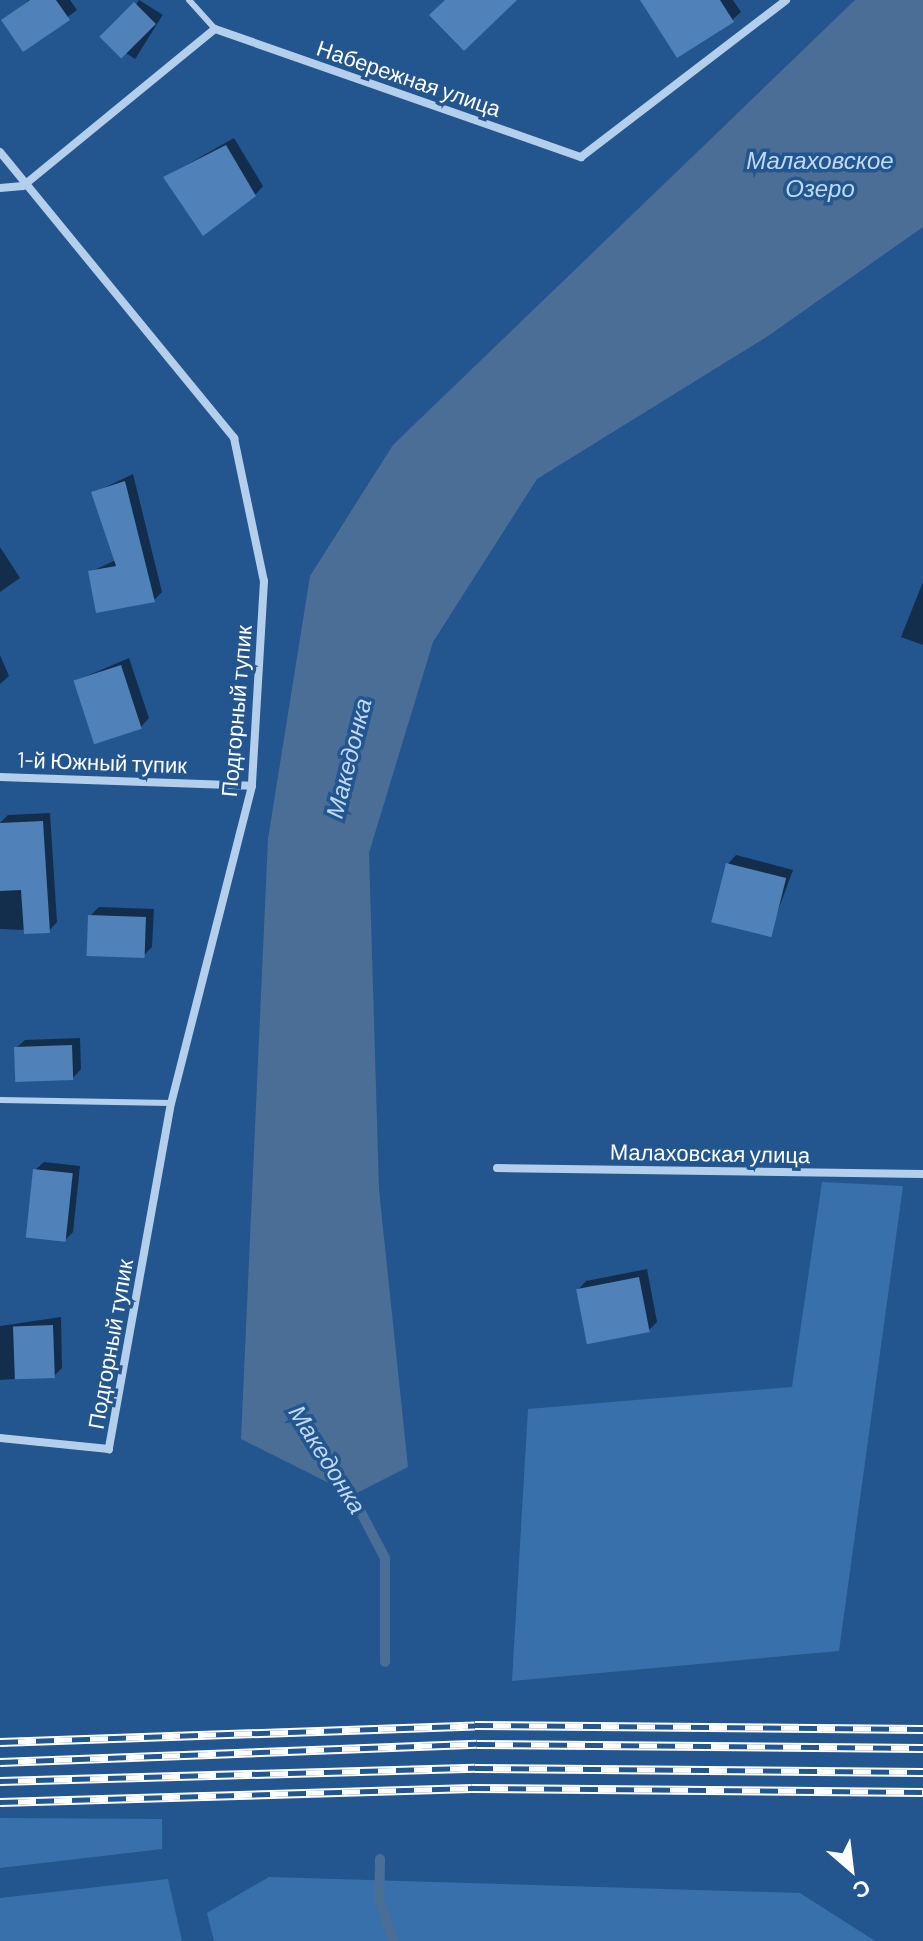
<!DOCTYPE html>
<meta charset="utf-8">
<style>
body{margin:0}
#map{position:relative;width:923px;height:1941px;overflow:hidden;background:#23568f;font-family:Barlow,sans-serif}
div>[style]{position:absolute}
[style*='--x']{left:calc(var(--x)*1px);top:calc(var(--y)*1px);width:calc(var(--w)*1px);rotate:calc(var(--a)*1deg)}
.green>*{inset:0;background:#3870ac}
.water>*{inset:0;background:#4b6e97}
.shadow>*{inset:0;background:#0007;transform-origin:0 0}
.stream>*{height:10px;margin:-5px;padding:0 5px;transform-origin:5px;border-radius:5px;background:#4b6e97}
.building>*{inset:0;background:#5081b8;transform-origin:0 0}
.lane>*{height:6px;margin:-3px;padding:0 3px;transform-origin:3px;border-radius:3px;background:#b4cfec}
.street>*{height:8px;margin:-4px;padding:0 4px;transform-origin:4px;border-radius:4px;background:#b4cfec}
.rail>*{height:9px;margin-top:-4.5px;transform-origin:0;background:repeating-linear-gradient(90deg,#23568f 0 18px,#fff 0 36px);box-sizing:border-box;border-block:2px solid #fff}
span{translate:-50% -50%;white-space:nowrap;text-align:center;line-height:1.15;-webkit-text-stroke:7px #23568f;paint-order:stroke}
.street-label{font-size:22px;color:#fff}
.water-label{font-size:24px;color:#c0d9f3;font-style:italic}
.north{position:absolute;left:811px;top:1829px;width:80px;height:80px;-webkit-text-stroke:6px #23568f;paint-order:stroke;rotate:152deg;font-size:22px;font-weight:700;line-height:32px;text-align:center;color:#fff}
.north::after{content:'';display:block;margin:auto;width:28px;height:36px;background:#fff;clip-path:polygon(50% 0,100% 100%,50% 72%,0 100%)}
</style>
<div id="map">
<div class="green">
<i style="clip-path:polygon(822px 1182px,903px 1186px,839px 1651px,512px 1681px,528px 1409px,792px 1387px)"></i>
<i style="clip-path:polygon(0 1818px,162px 1819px,162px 1849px,0 1868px)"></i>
<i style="clip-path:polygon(269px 1877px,800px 1893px,875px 1941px,214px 1941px,207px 1913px)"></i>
<i style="clip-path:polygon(168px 1879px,182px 1941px,0 1941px,0 1898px)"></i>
</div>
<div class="water">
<i style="clip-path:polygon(855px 0,923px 0,923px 227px,768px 336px,537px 479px,433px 642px,369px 853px,379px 1190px,408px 1467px,353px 1495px,241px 1439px,268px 839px,310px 576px,393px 445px)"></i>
</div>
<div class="shadow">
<i style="clip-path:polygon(29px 0,70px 0,77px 10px,23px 50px,3px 20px)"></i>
<i style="left:139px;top:0;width:28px;height:52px;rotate:32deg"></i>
<i style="clip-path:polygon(642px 0,733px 0,741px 12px,732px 20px)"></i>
<i style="clip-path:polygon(234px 138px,263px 186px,255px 195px,165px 177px)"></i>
<i style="clip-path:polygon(133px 474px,162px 592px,154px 600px,90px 572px,116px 560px,93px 493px)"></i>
<i style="clip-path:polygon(0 547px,20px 578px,0 592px)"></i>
<i style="clip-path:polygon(923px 582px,923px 645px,901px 637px)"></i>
<i style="clip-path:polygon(0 655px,9px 676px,0 684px)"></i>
<i style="clip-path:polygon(129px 658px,149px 718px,141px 727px,75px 681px)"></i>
<i style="clip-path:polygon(50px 813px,57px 922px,49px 931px,0 929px,0 823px,8px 815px)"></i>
<i style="clip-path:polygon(736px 855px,793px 870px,769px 935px,728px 864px)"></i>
<i style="clip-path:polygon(99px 907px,154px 909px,152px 947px,144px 955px,90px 916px)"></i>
<i style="clip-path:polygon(80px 1038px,81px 1069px,73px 1078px,16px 1048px,25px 1040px)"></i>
<i style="clip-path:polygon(44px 1162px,80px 1166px,73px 1232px,65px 1240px,35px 1170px)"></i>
<i style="clip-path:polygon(647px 1269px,657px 1322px,649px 1330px,578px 1290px,586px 1281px)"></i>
<i style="clip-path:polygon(61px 1317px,62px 1368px,54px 1376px,0 1380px,0 1326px)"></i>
</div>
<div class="stream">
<i style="--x:347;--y:1486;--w:81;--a:62.2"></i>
<i style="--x:385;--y:1558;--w:104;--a:90"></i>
<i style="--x:380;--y:1859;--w:39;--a:91"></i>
<i style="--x:379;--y:1898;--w:45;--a:72"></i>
</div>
<div class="building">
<i style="clip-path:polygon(30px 0,56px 0,70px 20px,23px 52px,1px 20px)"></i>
<i style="clip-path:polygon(445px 0,517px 0,464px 51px,429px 15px)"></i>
<i style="clip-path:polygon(640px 0,720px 0,734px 22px,677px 58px)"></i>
<i style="left:134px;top:2px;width:31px;height:49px;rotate:45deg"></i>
<i style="clip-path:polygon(226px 145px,256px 196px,203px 236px,163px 177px)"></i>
<i style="clip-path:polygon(125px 481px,155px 602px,96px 613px,88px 571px,116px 566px,91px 492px)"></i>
<i style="left:121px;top:665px;width:67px;height:50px;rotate:72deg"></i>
<i style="clip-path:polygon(43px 821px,50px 933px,24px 934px,21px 890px,0 891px,0 823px)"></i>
<i style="left:726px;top:863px;width:62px;height:61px;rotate:14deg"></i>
<i style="left:88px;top:915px;width:58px;height:41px;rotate:2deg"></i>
<i style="left:72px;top:1045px;width:35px;height:58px;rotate:88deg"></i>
<i style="left:33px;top:1169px;width:40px;height:69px;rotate:6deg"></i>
<i style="left:639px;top:1277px;width:56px;height:64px;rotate:79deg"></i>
<i style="left:53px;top:1325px;width:53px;height:40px;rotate:88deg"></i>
</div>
<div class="lane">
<i style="--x:189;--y:0;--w:39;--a:48"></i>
<i style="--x:0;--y:1100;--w:171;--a:1"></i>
</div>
<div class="street">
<i style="--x:0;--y:152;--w:370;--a:50.7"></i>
<i style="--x:234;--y:438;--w:146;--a:78.2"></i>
<i style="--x:264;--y:581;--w:205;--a:93.4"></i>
<i style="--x:252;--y:786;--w:327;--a:104.3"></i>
<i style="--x:171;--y:1103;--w:352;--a:100.2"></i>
<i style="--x:109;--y:1449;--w:110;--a:-174.2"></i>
<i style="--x:0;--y:188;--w:23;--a:-5"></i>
<i style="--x:23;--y:186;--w:248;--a:-39.3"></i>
<i style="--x:215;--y:29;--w:388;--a:19.3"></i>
<i style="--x:581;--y:157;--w:258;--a:-37.4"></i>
<i style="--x:0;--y:777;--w:252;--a:2"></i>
<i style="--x:497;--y:1168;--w:426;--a:0.8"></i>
</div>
<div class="rail">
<i style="--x:0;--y:1742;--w:475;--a:-2"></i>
<i style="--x:475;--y:1725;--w:448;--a:0.5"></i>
<i style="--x:0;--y:1762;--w:477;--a:-2.2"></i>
<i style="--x:477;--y:1744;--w:446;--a:0.5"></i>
<i style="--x:0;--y:1781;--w:475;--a:-1.6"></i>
<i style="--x:475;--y:1768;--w:448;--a:0.5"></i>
<i style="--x:0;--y:1802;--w:472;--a:-1.7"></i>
<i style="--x:472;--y:1788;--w:451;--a:0.5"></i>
</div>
<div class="street-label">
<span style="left:409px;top:78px;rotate:19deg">Набережная улица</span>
<span style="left:236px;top:711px;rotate:-85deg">Подгорный тупик</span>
<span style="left:102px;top:762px;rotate:2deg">1-й Южный тупик</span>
<span style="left:710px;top:1153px;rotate:1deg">Малаховская улица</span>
<span style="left:110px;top:1344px;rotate:-80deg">Подгорный тупик</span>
</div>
<div class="water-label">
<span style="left:820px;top:174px">Малаховское<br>Озеро</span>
<span style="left:348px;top:758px;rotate:-76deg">Македонка</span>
<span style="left:328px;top:1459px;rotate:58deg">Македонка</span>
</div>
<div class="north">С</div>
</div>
